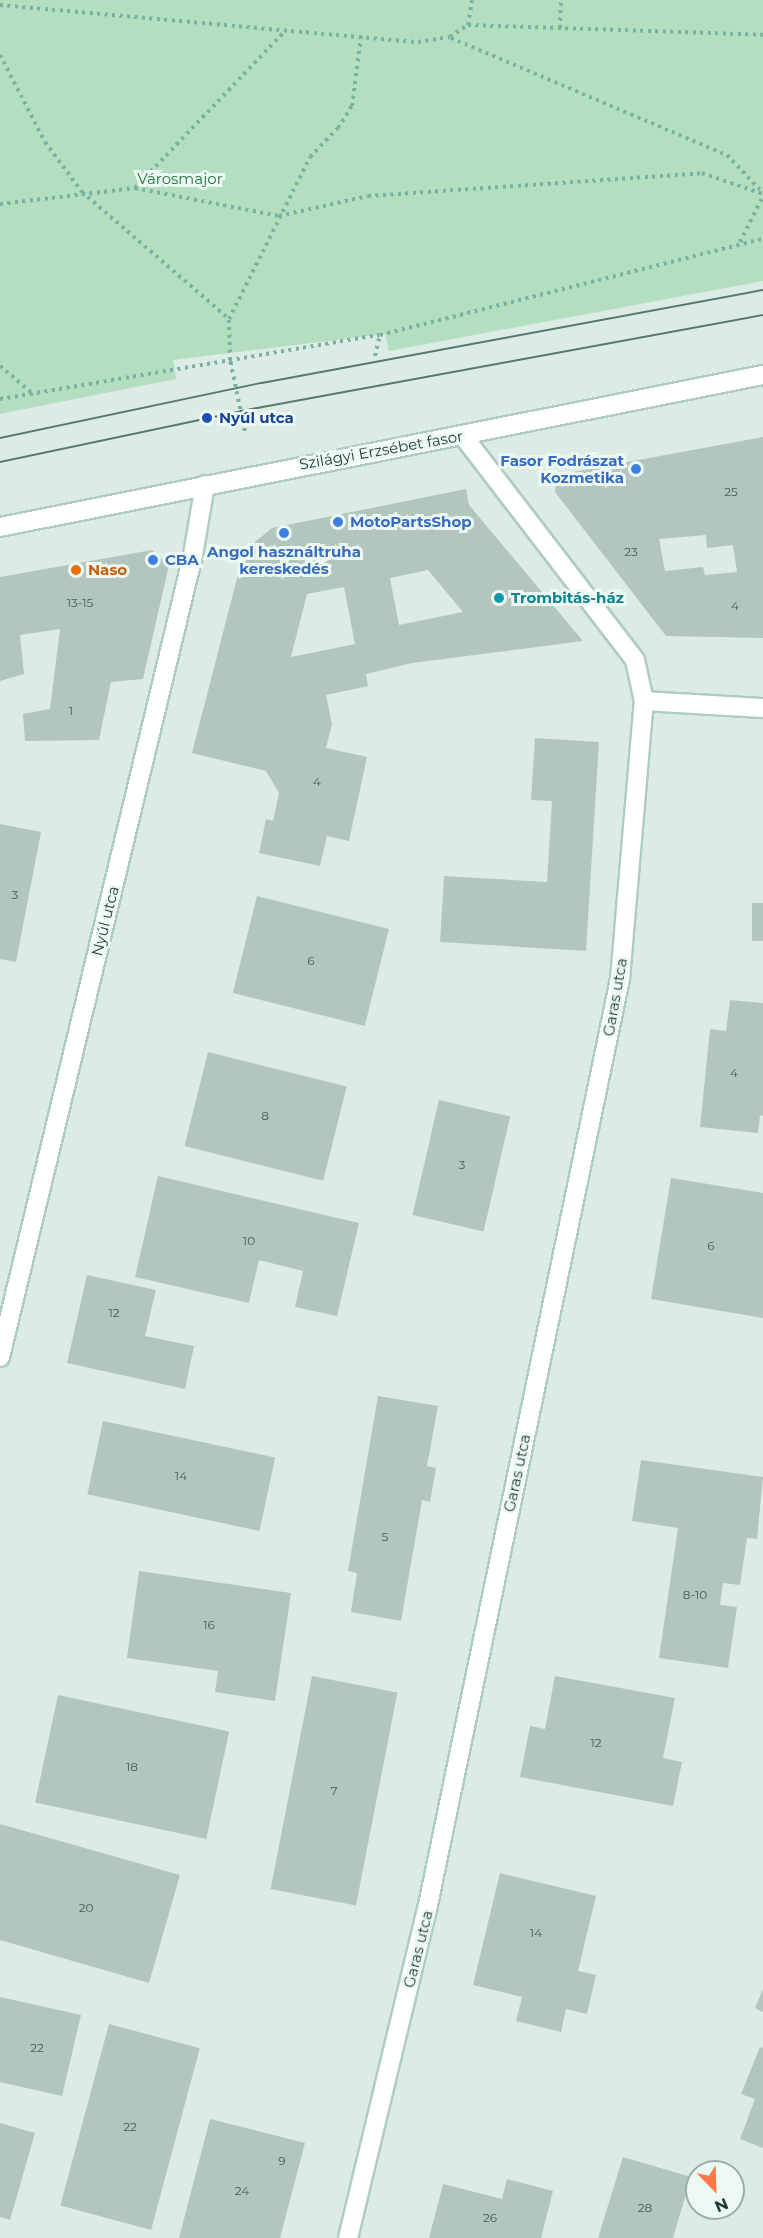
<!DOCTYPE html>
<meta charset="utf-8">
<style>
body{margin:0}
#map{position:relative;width:763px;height:2238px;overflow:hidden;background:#ddebe5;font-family:Montserrat,sans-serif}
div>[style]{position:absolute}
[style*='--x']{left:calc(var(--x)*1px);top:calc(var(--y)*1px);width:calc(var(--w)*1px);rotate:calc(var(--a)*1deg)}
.green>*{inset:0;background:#b3dfc0}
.building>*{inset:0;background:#b2c6be;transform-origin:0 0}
.path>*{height:4px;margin-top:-2px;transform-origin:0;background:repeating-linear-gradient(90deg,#7ab2a2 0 3px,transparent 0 7.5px)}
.roads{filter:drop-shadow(2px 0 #afccc2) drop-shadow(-2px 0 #afccc2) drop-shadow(0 2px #afccc2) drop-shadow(0 -2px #afccc2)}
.minor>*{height:18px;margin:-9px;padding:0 9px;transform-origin:9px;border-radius:9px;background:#fff}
.secondary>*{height:18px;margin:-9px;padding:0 9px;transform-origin:9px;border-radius:9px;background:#fff}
.tram>*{height:1.5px;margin:-0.75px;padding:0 0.75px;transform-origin:0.75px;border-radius:0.75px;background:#577870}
.dots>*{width:16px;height:16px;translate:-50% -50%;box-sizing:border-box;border:3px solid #eef8f3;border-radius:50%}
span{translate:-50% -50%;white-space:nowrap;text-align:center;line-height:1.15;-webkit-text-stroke:6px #eef8f3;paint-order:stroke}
.number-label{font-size:12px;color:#425e57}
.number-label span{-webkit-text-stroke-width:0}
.park-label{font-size:15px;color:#237746}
.transit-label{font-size:15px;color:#164399;font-weight:700}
.left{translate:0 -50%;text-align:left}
.street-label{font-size:15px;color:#1d3c35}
.shop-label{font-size:15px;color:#366cbe;font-weight:700}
.right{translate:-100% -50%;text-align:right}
.food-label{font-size:15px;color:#c56008;font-weight:700}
.culture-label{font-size:15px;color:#0d838f;font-weight:700}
.north{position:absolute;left:685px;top:2160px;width:60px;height:60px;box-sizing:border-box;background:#eef8f3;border:2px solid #9aada7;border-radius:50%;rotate:157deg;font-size:16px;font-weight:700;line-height:24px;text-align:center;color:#1d3c35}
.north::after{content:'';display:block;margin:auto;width:21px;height:27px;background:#ff7948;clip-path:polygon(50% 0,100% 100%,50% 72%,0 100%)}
</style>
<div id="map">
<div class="green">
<i style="clip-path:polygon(0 0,763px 0,763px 281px,389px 351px,385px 334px,173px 360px,176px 379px,0 414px)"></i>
</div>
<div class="building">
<i style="clip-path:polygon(evenodd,763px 437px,763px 638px,666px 636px,555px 492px,557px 475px,763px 437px,706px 535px,707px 548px,733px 545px,737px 572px,705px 575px,703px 567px,665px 571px,659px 539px,706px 535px)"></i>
<i style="clip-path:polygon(evenodd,466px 489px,469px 505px,583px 641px,412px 663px,366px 674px,368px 686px,326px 695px,332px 724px,326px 748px,367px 757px,349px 841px,327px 836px,320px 866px,259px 853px,266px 819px,273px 821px,279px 793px,266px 771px,192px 753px,244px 551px,272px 528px,466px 489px,428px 570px,463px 612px,399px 625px,390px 578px,428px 570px,466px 489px,344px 587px,355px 644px,291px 657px,307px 594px,344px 587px)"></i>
<i style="clip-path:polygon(152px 550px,169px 565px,143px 679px,111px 682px,99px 740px,25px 741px,23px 714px,50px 709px,60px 629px,20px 635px,24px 674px,0 681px,0 577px)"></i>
<i style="clip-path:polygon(535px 738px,599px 742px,586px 951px,440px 942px,444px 876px,547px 882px,552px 801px,531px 800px)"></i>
<i style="clip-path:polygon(0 824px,41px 832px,16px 962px,0 959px)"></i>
<i style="left:257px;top:896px;width:136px;height:100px;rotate:14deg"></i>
<i style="left:752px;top:903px;width:11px;height:38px"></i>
<i style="clip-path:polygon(730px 1000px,763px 1003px,763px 1116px,760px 1115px,758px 1133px,700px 1127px,710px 1029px,726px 1031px)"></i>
<i style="left:208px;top:1052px;width:143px;height:97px;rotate:14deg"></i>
<i style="left:439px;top:1100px;width:73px;height:118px;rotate:13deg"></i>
<i style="clip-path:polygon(158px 1176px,359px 1223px,337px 1316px,295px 1307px,303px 1271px,259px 1260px,249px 1303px,135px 1277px)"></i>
<i style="clip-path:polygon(671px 1178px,763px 1193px,763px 1318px,651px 1299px)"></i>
<i style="clip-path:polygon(87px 1275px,156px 1290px,145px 1336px,194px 1346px,185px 1389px,67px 1363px)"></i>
<i style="clip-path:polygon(378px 1396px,438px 1406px,427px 1466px,436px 1468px,430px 1502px,422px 1500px,401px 1621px,351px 1612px,357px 1573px,348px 1571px)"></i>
<i style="left:103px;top:1421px;width:176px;height:75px;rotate:12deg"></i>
<i style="clip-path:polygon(641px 1460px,763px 1477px,757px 1539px,747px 1538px,740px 1585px,723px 1583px,720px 1605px,737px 1607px,728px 1668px,659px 1658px,678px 1528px,632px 1521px)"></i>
<i style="clip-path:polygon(139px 1571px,291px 1593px,275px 1701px,215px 1692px,218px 1671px,127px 1658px)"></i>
<i style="left:312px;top:1676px;width:87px;height:217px;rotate:11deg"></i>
<i style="clip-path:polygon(555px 1676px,675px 1698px,663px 1758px,682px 1762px,673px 1806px,520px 1777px,530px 1726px,545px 1729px)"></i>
<i style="left:58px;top:1695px;width:175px;height:110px;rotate:12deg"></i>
<i style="clip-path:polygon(0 1824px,180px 1875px,149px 1983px,0 1940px)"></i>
<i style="clip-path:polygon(500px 1873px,596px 1896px,578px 1971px,596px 1975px,587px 2014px,566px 2009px,561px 2032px,516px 2021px,522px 1997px,473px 1985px)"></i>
<i style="clip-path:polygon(763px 1989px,763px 2012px,755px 2008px)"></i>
<i style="clip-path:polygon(0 1997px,81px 2015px,62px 2096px,0 2082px)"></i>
<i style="left:109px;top:2024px;width:94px;height:188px;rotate:15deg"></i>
<i style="clip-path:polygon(760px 2047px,763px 2048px,763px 2148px,740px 2139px,755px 2099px,741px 2094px)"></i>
<i style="clip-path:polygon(210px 2119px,305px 2143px,280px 2238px,179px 2238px)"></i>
<i style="clip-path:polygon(0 2123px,35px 2133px,10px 2220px,0 2217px)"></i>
<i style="clip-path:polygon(623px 2157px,691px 2177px,673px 2238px,598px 2238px)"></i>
<i style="clip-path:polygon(507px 2179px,553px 2191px,541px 2238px,429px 2238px,443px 2184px,502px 2199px)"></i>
</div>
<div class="path">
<i style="--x:0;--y:5;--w:420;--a:5.1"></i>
<i style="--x:418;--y:42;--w:32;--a:-9"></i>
<i style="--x:450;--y:37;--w:22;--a:-34"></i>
<i style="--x:468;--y:25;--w:295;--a:1.9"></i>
<i style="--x:468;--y:25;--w:25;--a:-81"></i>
<i style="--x:560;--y:28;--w:28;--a:-88"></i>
<i style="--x:451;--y:38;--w:300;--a:23"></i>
<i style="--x:727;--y:155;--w:52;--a:46.5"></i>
<i style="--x:0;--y:55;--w:98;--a:62.7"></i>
<i style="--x:45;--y:142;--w:62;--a:53.5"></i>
<i style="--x:82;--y:192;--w:194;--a:40.8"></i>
<i style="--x:135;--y:188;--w:217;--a:-46.3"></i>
<i style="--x:0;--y:204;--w:136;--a:-6.8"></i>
<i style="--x:135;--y:188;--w:147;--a:11"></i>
<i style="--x:279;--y:216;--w:91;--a:-12.7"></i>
<i style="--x:368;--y:196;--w:335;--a:-3.9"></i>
<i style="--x:702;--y:173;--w:65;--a:19"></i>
<i style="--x:740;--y:242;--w:51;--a:-63.4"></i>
<i style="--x:375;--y:356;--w:22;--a:-77"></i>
<i style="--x:0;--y:366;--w:42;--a:40.2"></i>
<i style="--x:0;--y:399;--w:385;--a:-9.6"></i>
<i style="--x:380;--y:335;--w:395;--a:-14.1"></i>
<i style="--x:245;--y:431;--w:73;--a:-101.9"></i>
<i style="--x:230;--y:360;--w:41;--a:-91.4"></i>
<i style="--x:229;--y:319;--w:181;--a:-63.4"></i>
<i style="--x:310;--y:157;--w:40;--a:-46"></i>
<i style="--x:338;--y:128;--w:26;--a:-58"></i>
<i style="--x:352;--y:106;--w:70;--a:-82.6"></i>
</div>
<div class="roads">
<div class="minor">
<i style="--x:644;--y:701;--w:119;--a:3.4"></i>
<i style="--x:0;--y:1357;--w:825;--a:-76.47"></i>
<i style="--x:193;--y:555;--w:71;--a:-80.3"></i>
<i style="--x:348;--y:2238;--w:342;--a:-76.5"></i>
<i style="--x:428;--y:1905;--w:946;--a:-78.29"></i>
<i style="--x:620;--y:979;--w:279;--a:-85.1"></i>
<i style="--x:644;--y:701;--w:42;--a:-102.4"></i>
<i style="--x:635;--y:660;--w:282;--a:-127.5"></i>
</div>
<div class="secondary">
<i style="--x:0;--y:527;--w:778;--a:-11.27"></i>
</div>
</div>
<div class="tram">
<i style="--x:0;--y:438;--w:268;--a:-11.9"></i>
<i style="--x:262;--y:383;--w:510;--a:-10.52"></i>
<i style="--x:0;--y:462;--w:246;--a:-11.9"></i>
<i style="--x:241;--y:411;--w:531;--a:-10.42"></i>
</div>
<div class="dots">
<i style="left:207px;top:418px;background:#1a4fb4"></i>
<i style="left:636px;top:469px;background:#3f7fe0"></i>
<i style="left:338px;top:522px;background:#3f7fe0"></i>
<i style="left:284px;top:533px;background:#3f7fe0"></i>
<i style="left:153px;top:560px;background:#3f7fe0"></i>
<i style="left:76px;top:570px;background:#e8710a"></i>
<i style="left:499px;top:598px;background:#0f9aa8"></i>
</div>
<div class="number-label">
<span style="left:731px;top:492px">25</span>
<span style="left:631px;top:552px">23</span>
<span style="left:80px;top:603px">13-15</span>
<span style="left:735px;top:606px">4</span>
<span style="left:71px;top:711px">1</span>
<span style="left:317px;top:782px">4</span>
<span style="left:15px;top:895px">3</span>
<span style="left:311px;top:961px">6</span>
<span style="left:734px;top:1073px">4</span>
<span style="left:265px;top:1116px">8</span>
<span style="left:462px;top:1165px">3</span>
<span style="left:249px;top:1241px">10</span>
<span style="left:711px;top:1246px">6</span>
<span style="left:114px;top:1313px">12</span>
<span style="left:181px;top:1476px">14</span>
<span style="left:385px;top:1537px">5</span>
<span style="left:695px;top:1595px">8-10</span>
<span style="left:209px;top:1625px">16</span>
<span style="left:596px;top:1743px">12</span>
<span style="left:132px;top:1767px">18</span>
<span style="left:334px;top:1791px">7</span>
<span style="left:86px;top:1908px">20</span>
<span style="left:536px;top:1933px">14</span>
<span style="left:37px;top:2048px">22</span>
<span style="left:130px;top:2127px">22</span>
<span style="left:282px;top:2161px">9</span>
<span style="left:242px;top:2191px">24</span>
<span style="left:645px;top:2208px">28</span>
<span style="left:490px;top:2218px">26</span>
</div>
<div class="park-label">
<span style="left:180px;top:179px">Városmajor</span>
</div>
<div class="transit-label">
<span class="left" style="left:219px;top:418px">Nyúl utca</span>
</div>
<div class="street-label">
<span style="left:381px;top:450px;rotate:-10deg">Szilágyi Erzsébet fasor</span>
<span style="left:105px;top:921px;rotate:-76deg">Nyúl utca</span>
<span style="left:615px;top:997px;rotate:-80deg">Garas utca</span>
<span style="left:517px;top:1473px;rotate:-78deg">Garas utca</span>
<span style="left:418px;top:1949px;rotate:-76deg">Garas utca</span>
</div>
<div class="shop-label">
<span class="right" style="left:624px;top:469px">Fasor Fodrászat<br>Kozmetika</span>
<span class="left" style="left:350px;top:522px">MotoPartsShop</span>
<span style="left:284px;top:560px">Angol használtruha<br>kereskedés</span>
<span class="left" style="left:165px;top:560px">CBA</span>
</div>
<div class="food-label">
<span class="left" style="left:88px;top:570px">Naso</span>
</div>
<div class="culture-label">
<span class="left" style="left:511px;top:598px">Trombitás-ház</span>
</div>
<div class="north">N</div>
</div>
